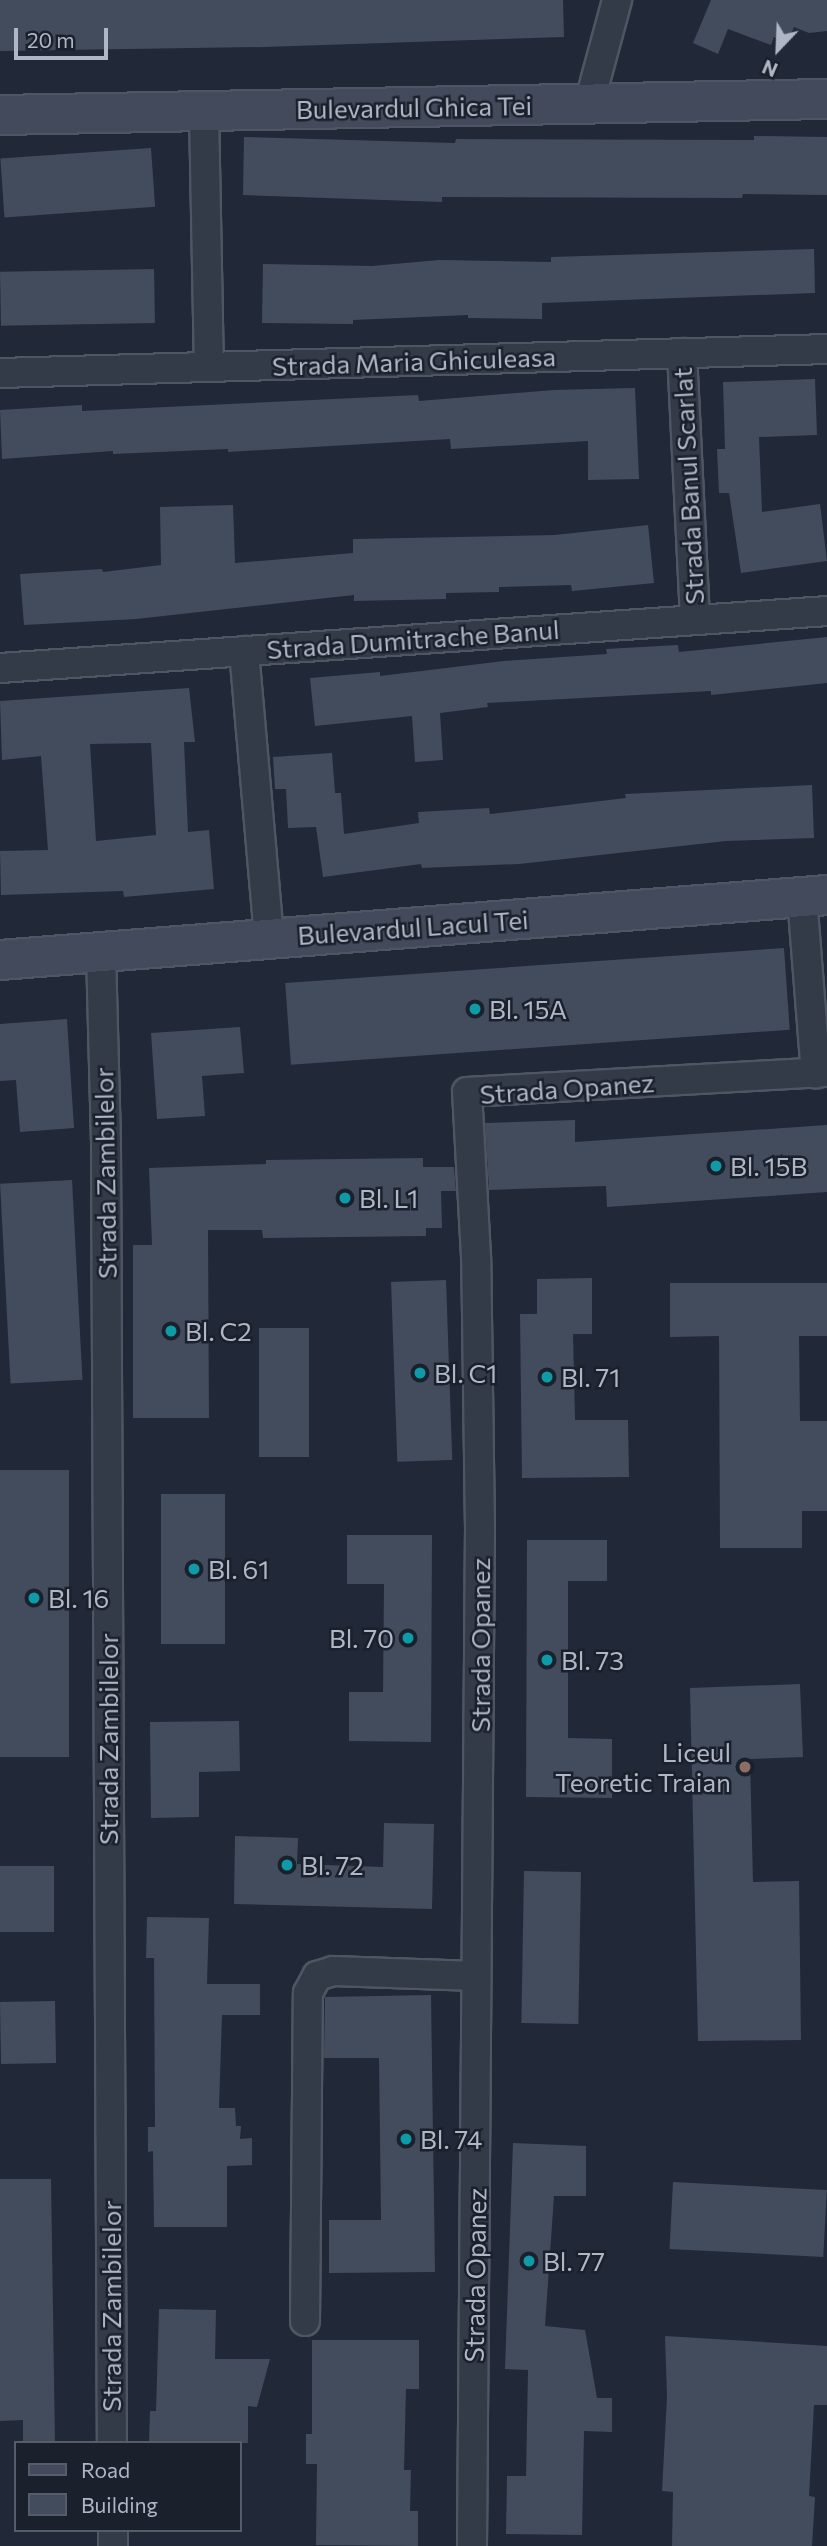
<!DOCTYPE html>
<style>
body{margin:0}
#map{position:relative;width:827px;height:2546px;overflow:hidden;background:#212938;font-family:Commissioner,sans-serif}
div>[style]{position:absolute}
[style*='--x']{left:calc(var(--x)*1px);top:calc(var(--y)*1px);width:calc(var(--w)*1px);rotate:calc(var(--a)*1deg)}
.building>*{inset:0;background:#424c5d;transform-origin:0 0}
.roads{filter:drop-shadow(2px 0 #4f5663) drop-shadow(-2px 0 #4f5663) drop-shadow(0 2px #4f5663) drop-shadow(0 -2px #4f5663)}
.street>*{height:28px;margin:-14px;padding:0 14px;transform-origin:14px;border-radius:14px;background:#343b48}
.secondary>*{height:38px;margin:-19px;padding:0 19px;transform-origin:19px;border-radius:19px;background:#424a5b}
.dots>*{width:19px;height:19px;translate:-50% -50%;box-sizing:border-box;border:4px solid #1a212d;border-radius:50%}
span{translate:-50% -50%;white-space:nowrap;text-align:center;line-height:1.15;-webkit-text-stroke:5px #1a212d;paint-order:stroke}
.street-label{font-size:26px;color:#afb6c5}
.poi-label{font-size:26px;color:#afb6c5}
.left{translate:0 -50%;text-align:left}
.right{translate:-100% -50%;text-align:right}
.legend{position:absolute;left:14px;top:2441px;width:228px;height:91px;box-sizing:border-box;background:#1a212d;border:2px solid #565d6a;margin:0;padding:9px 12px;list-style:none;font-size:21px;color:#afb6c5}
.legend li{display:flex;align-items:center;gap:14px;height:35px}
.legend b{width:35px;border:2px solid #565d6a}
.north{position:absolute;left:743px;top:14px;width:70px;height:70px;-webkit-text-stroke:5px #1a212d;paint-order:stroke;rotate:203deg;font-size:19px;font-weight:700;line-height:28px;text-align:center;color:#afb6c5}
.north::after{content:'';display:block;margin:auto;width:24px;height:32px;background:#afb6c5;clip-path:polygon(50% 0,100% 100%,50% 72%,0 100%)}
.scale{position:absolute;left:14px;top:28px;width:94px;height:32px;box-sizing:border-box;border:4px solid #afb6c5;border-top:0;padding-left:9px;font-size:21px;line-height:24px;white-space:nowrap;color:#afb6c5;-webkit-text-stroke:5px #1a212d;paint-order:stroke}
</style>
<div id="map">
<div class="building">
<i style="clip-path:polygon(0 0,563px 0,564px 37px,264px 47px,0 51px)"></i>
<i style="clip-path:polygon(711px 0,827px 0,827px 31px,809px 33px,794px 27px,788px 42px,774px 37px,771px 45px,728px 29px,718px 54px,693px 43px)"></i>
<i style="clip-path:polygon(754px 136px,827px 137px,827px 195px,743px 194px,742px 198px,442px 197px,442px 202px,243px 195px,244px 137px,455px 143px,456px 139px,754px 140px)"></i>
<i style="left:151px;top:148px;width:59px;height:151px;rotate:86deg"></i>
<i style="clip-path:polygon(814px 249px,815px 293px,542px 303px,542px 319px,468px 318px,468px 315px,353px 320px,353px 324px,262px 323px,263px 264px,372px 266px,439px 260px,551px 262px,551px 257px)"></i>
<i style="left:154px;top:269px;width:54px;height:154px;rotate:89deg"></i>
<i style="clip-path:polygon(815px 379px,817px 435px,759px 437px,762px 512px,820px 504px,827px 561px,741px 573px,729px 493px,719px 493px,717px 449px,725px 449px,723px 382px)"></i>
<i style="clip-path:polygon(635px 388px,639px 479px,588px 480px,588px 441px,451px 449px,450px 439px,228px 452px,228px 449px,113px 454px,113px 451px,2px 459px,0 410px,82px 405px,82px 411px,418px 395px,419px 401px,554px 390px)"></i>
<i style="clip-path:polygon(233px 505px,235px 563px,353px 553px,353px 539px,555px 535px,648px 525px,654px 583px,572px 591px,571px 585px,499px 587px,499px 592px,446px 593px,446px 599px,354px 601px,354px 595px,136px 619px,24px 625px,20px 574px,102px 569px,103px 572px,161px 565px,160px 507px)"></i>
<i style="clip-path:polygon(827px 637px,827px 683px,711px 695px,711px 691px,487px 703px,488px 707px,440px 713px,443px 760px,415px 762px,412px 716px,315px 726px,310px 678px,380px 672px,380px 676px,504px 661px,607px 654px,606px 649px,678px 645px,679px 652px)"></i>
<i style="clip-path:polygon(evenodd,189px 688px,195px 742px,184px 742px,188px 832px,209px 830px,214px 889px,124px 897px,123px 891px,1px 895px,0 851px,48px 850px,41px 756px,2px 760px,0 701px,189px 688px,151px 743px,156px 835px,96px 841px,90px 744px,151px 743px)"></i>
<i style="clip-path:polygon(332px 753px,335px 793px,341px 793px,344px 834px,419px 823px,418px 812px,489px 808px,490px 814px,626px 798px,625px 794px,812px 785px,814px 838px,726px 841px,519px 864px,422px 868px,421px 864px,323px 877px,316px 827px,288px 828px,286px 789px,275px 789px,273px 757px)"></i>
<i style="left:784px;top:948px;width:82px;height:500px;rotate:86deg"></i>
<i style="clip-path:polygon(67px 1019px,74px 1128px,20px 1132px,16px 1080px,0 1081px,0 1024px)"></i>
<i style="clip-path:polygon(240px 1027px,244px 1073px,202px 1076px,205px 1116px,157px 1119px,151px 1033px)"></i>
<i style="clip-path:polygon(575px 1120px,575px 1142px,827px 1125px,827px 1192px,607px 1207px,606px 1186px,489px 1190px,485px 1123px)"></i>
<i style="clip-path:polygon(423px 1158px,423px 1167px,454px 1167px,456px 1191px,441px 1191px,442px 1228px,426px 1228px,426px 1236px,263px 1238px,262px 1230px,208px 1230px,209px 1418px,133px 1418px,133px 1245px,152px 1245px,149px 1168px,266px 1164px,266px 1160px)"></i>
<i style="left:72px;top:1180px;width:200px;height:72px;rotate:87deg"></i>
<i style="clip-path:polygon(592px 1278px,592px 1334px,573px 1334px,575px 1420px,628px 1420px,629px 1477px,522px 1478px,520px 1314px,537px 1314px,537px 1279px)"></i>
<i style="left:446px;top:1280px;width:180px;height:55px;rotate:88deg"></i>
<i style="clip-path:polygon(670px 1283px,827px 1283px,827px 1336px,799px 1336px,800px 1421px,827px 1421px,827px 1511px,802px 1511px,802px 1548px,720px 1548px,719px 1336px,670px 1337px)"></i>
<i style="left:259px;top:1328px;width:50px;height:129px"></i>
<i style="left:0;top:1470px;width:69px;height:287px"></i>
<i style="left:161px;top:1494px;width:64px;height:150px"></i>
<i style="clip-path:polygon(347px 1535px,432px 1535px,431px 1742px,349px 1741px,349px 1692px,383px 1692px,384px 1584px,347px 1584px)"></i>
<i style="clip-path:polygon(527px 1540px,607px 1540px,607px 1581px,568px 1581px,568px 1738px,612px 1739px,612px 1798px,526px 1797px)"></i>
<i style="clip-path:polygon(800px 1684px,803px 1757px,750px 1759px,753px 1882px,799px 1881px,801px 2040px,698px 2041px,690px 1688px)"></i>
<i style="clip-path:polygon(239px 1721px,240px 1771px,199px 1772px,199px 1817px,151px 1818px,150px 1722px)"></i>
<i style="clip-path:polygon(384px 1823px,434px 1824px,432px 1909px,234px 1904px,235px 1836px,298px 1838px,297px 1864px,383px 1867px)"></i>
<i style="left:0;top:1866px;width:54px;height:66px"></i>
<i style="left:524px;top:1871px;width:57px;height:152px;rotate:1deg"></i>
<i style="clip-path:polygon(147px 1917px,209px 1918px,207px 1984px,260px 1984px,260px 2015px,222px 2015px,219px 2108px,235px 2108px,236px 2126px,241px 2126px,240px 2139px,252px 2138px,252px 2165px,227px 2166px,227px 2227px,154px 2227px,153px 2151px,148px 2152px,148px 2127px,155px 2127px,154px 1958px,146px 1958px)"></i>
<i style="clip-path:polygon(431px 1995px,435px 2272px,329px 2273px,329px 2220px,381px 2220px,379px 2058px,324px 2058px,325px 1997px)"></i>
<i style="left:55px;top:2001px;width:62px;height:55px;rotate:89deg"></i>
<i style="clip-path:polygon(513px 2143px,586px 2146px,586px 2196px,554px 2196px,545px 2326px,585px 2330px,597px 2398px,612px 2398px,612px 2432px,584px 2431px,582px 2535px,506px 2534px,507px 2476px,526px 2476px,528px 2370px,505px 2369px)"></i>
<i style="clip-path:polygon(0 2179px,51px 2179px,55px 2443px,23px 2443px,23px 2420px,0 2421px)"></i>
<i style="left:673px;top:2182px;width:154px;height:67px;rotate:3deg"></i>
<i style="clip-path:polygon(159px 2309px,216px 2310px,215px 2359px,270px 2359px,257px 2407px,248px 2406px,248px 2443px,149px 2443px,150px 2411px,156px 2411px)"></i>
<i style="clip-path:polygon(665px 2336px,827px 2346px,827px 2405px,814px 2405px,809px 2496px,815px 2497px,812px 2546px,672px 2546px,673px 2492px,662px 2491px,667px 2397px)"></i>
<i style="clip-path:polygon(312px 2340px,419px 2340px,419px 2389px,406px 2389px,404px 2470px,411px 2470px,410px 2511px,418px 2511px,418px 2546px,316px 2545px,317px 2464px,306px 2464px,306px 2434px,312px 2434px)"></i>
</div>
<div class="roads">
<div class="street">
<i style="--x:589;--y:104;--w:108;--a:-74.9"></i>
<i style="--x:204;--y:111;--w:255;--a:88.9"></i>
<i style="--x:682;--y:353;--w:266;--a:87.2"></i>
<i style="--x:0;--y:373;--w:827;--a:-1.66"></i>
<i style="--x:244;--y:651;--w:289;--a:85"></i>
<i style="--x:0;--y:668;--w:829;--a:-3.94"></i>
<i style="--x:802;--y:897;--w:177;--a:85.5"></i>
<i style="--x:101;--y:952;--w:193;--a:88.5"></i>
<i style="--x:106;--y:1145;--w:1298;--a:89.74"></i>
<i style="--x:305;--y:2321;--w:328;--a:-89.5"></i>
<i style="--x:308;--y:1993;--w:19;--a:-62"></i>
<i style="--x:317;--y:1976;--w:17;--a:-17"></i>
<i style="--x:333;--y:1971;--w:143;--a:2"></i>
<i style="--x:113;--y:2530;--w:16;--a:90"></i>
<i style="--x:472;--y:2546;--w:1016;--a:-89.55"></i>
<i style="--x:480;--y:1530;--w:273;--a:-90.8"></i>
<i style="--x:476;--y:1257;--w:165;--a:-93.1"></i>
<i style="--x:467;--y:1092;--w:361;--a:-3.2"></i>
</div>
<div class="secondary">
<i style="--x:0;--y:115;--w:827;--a:-1.11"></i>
<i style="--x:0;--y:960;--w:830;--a:-4.49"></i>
</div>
</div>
<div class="dots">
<i style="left:475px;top:1009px;background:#0f9aa8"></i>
<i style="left:716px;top:1166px;background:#0f9aa8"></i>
<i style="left:345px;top:1198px;background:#0f9aa8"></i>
<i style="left:171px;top:1331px;background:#0f9aa8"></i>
<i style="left:420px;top:1373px;background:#0f9aa8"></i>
<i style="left:547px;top:1377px;background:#0f9aa8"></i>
<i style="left:194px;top:1569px;background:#0f9aa8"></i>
<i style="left:34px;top:1598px;background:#0f9aa8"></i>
<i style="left:408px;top:1638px;background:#0f9aa8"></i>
<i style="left:547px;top:1660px;background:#0f9aa8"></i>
<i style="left:745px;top:1767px;background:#8d6e63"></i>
<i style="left:287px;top:1865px;background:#0f9aa8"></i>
<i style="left:406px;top:2139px;background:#0f9aa8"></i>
<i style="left:529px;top:2261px;background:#0f9aa8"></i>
</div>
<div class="street-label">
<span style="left:414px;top:107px;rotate:-1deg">Bulevardul Ghica Tei</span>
<span style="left:414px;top:361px;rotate:-2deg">Strada Maria Ghiculeasa</span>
<span style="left:688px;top:486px;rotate:-93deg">Strada Banul Scarlat</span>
<span style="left:413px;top:639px;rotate:-4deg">Strada Dumitrache Banul</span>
<span style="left:413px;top:927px;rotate:-4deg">Bulevardul Lacul Tei</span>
<span style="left:567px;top:1088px;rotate:-4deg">Strada Opanez</span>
<span style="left:105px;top:1173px;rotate:-91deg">Strada Zambilelor</span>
<span style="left:480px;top:1645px;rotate:-90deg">Strada Opanez</span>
<span style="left:108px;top:1739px;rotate:-90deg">Strada Zambilelor</span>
<span style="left:475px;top:2275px;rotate:-89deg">Strada Opanez</span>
<span style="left:111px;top:2306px;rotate:-90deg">Strada Zambilelor</span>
</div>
<div class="poi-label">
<span class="left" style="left:489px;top:1009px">Bl. 15A</span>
<span class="left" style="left:730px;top:1166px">Bl. 15B</span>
<span class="left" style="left:359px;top:1198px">Bl. L1</span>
<span class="left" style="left:185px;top:1331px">Bl. C2</span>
<span class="left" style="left:434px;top:1373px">Bl. C1</span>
<span class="left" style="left:561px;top:1377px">Bl. 71</span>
<span class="left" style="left:208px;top:1569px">Bl. 61</span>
<span class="left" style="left:48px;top:1598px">Bl. 16</span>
<span class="right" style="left:394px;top:1638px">Bl. 70</span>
<span class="left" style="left:561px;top:1660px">Bl. 73</span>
<span class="right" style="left:731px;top:1767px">Liceul<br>Teoretic Traian</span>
<span class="left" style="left:301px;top:1865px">Bl. 72</span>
<span class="left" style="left:420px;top:2139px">Bl. 74</span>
<span class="left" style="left:543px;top:2261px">Bl. 77</span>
</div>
<ul class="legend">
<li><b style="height:9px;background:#424a5b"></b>Road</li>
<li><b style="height:19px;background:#424c5d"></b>Building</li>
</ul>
<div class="north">N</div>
<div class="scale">20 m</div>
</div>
